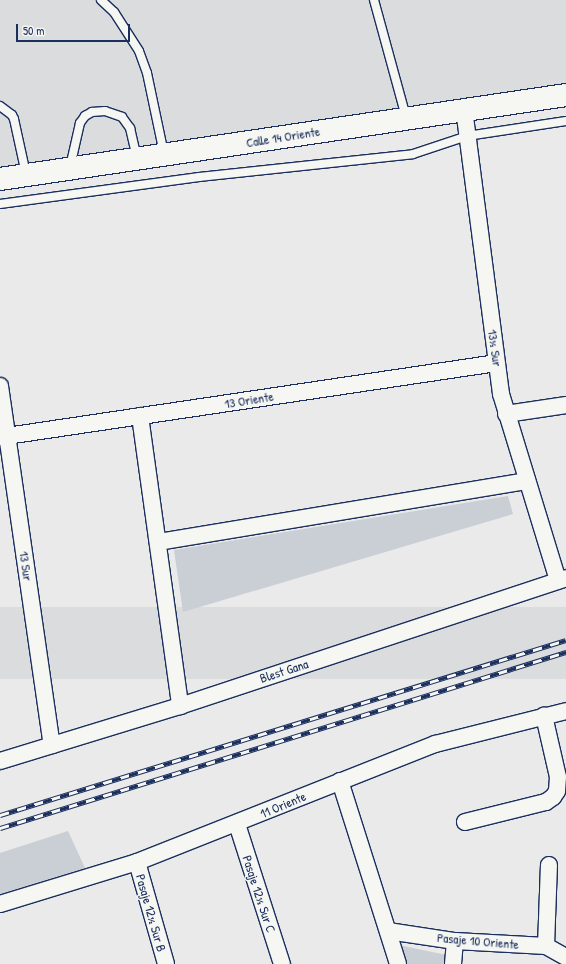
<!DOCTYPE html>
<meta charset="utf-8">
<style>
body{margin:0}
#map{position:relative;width:566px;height:964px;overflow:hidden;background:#e9eae9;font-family:"Patrick Hand",sans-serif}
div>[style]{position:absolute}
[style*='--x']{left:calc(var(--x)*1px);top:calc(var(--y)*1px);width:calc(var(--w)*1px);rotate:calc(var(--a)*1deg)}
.built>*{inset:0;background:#dadcde;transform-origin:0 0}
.green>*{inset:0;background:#caced5}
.roads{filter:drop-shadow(1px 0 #1b2f5e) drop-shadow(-1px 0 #1b2f5e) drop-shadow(0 1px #1b2f5e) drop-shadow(0 -1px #1b2f5e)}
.service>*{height:8px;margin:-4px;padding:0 4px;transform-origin:4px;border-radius:4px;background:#f6f6f2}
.minor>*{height:16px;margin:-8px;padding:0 8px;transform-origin:8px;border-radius:8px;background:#f6f6f2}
.secondary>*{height:22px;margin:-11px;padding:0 11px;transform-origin:11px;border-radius:11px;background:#f6f6f2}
.rail>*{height:4.5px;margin-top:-2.25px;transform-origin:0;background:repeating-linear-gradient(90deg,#f6f6f2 0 9px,#1b2f5e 0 18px);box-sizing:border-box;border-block:1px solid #1b2f5e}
span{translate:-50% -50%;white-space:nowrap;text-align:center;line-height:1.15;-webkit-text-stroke:3px #f6f6f2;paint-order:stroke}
.street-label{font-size:13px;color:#1b2f5e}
.scale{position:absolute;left:16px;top:24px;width:114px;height:18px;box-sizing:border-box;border:2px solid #1b2f5e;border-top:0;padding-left:5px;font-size:12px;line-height:14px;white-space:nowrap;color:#1b2f5e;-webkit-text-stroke:3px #f6f6f2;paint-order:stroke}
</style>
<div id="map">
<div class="built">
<i style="clip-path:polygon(0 0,566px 0,566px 86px,0 171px)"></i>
<i style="left:566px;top:607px;width:72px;height:592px;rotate:90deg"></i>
</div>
<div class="green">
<i style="clip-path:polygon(508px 496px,513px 514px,183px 612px,174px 550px)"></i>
<i style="clip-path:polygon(68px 831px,85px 868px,0 894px,0 853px)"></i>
<i style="clip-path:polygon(399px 945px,451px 956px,450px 964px,403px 964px)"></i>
</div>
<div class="roads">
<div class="service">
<i style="--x:101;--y:0;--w:18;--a:43"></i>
<i style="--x:114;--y:12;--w:46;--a:57.3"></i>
<i style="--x:139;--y:51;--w:23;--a:70"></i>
<i style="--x:147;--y:73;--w:83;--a:78.1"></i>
<i style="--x:374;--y:0;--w:121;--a:74.7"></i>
<i style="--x:0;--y:106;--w:15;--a:37"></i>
<i style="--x:12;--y:115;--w:4;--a:63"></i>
<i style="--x:14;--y:119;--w:56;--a:77.7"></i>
<i style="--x:70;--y:167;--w:45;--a:-77.2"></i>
<i style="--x:80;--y:123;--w:9;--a:-54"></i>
<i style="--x:85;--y:116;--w:8;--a:-30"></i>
<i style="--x:92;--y:112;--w:13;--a:-4"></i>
<i style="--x:105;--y:111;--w:18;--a:19"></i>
<i style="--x:122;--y:117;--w:14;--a:54"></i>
<i style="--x:130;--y:128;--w:31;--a:77"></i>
<i style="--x:0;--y:204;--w:201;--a:-7.7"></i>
<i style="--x:199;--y:177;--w:215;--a:-6.1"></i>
<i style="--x:413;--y:154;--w:57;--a:-18.4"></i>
<i style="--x:467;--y:136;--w:100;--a:-8.6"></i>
</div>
<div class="minor">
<i style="--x:464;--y:109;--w:287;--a:82.6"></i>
<i style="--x:501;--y:394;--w:195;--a:73"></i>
<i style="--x:0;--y:386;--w:363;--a:81.8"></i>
<i style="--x:506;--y:414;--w:61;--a:-8.5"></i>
<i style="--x:140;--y:416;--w:293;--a:82.1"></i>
<i style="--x:0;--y:437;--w:502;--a:-8.47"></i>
<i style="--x:158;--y:542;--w:374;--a:-9.4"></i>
<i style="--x:0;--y:761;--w:188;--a:-17"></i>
<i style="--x:180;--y:706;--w:407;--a:-18.3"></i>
<i style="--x:340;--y:781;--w:192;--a:72.4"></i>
<i style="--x:465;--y:822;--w:83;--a:-13.9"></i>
<i style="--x:546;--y:802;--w:9;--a:-36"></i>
<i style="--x:553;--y:797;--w:7;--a:-56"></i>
<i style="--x:557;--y:791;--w:14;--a:-86"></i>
<i style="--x:558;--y:777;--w:63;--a:-102.9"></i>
<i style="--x:237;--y:824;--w:147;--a:72.2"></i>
<i style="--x:137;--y:862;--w:106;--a:74.1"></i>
<i style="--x:0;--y:904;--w:143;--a:-17"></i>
<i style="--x:137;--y:862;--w:321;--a:-21.6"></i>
<i style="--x:435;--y:744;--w:135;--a:-14.1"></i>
<i style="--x:388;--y:931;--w:68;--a:8.5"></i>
<i style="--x:455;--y:941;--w:91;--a:3.1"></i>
<i style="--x:546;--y:946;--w:23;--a:29"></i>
<i style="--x:546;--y:946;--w:81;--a:-87.9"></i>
<i style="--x:453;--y:964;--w:23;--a:-85"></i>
</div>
<div class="secondary">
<i style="--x:0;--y:179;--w:572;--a:-8.44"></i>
</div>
</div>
<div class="rail">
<i style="--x:0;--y:815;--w:592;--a:-17.18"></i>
<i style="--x:0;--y:828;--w:593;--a:-17.27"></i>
</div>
<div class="street-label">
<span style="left:283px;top:137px;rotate:-9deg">Calle 14 Oriente</span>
<span style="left:495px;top:348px;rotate:82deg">13½ Sur</span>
<span style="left:249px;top:400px;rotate:-9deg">13 Oriente</span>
<span style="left:26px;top:566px;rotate:82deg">13 Sur</span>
<span style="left:284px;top:671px;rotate:-18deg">Blest Gana</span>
<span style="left:283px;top:805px;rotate:-23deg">11 Oriente</span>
<span style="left:259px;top:894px;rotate:72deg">Pasaje 12½ Sur C</span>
<span style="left:151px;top:913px;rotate:74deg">Pasaje 12½ Sur B</span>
<span style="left:478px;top:941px;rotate:5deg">Pasaje 10 Oriente</span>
</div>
<div class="scale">50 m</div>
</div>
